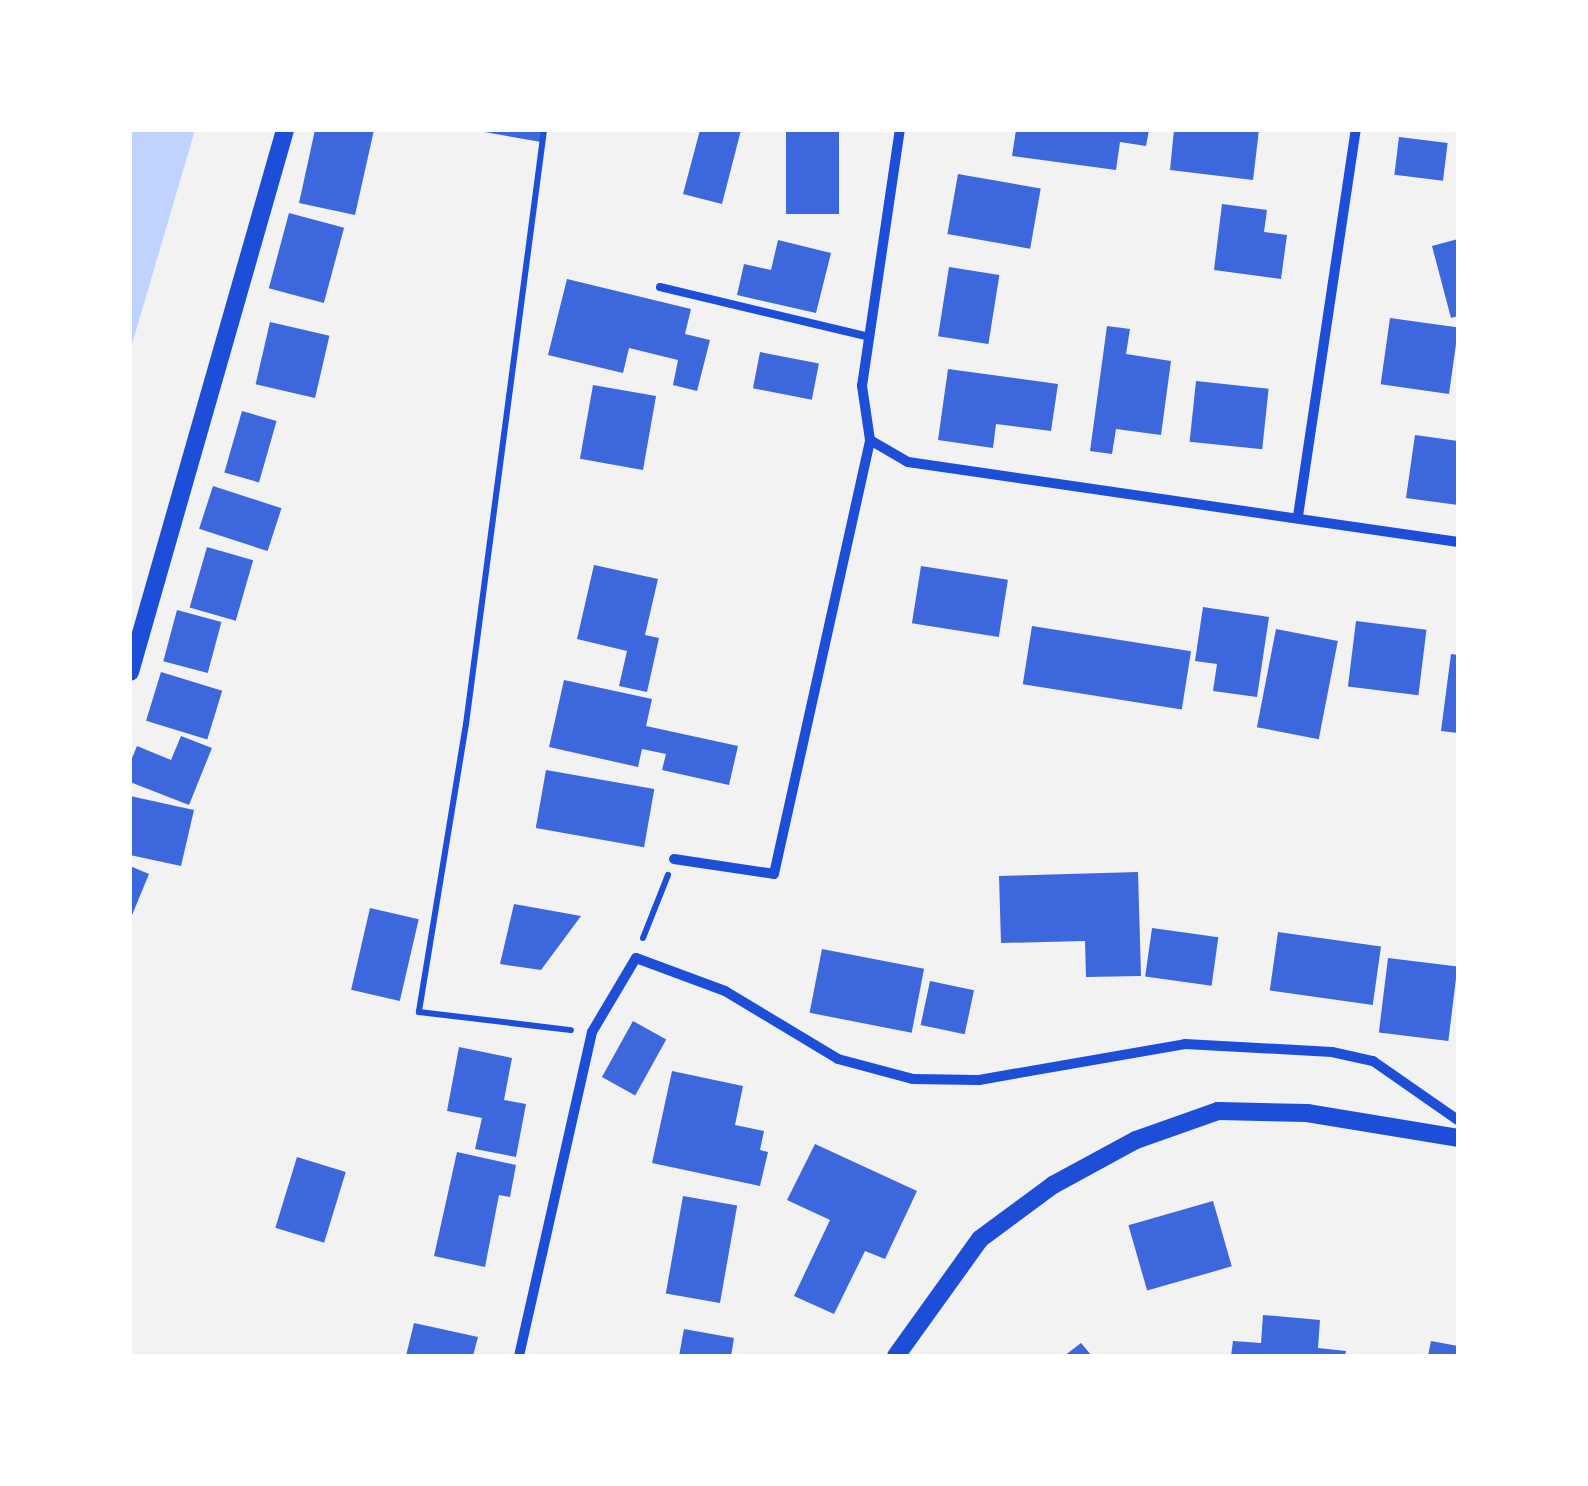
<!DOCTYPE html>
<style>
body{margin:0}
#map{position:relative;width:1588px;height:1486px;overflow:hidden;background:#f2f2f2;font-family:Literata,serif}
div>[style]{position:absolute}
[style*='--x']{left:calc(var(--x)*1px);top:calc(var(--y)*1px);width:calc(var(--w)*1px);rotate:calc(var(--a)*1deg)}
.water>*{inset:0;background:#bfd3fe}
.building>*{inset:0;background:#3d67dc;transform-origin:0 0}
.path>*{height:6px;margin:-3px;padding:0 3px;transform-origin:3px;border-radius:3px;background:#1d4ed8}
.service>*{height:8px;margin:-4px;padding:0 4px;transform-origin:4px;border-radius:4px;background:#1d4ed8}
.minor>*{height:10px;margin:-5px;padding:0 5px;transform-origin:5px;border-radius:5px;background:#1d4ed8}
.tertiary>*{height:18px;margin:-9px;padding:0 9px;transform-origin:9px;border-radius:9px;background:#1d4ed8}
span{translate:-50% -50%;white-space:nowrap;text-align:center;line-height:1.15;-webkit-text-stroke:10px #fff;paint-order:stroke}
.frame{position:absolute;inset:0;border:132px solid #fff;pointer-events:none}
</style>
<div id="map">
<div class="water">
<i style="clip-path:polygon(130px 130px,195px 130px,130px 351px)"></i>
</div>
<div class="building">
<i style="clip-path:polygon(315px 130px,374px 130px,355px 215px,299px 203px)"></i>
<i style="clip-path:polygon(473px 130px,543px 130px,541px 142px)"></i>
<i style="clip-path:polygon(700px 130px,741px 130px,722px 204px,683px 194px)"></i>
<i style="left:786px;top:130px;width:53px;height:84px"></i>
<i style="clip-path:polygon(1016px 130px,1149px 130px,1146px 146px,1120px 142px,1116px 170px,1012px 156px)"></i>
<i style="clip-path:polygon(1174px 130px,1259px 130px,1253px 180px,1170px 170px)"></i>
<i style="left:1399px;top:137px;width:49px;height:38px;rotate:7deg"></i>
<i style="left:958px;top:174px;width:84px;height:61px;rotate:10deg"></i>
<i style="clip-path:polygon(1222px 204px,1267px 210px,1264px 232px,1287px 235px,1281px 279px,1214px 270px)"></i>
<i style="left:289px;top:213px;width:57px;height:78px;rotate:15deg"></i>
<i style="clip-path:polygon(1458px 239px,1458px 316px,1451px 318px,1432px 246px)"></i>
<i style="clip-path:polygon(778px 240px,831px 253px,816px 313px,737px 295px,744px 264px,771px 270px)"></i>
<i style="left:949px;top:267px;width:51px;height:70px;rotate:9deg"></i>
<i style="clip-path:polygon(567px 279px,691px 309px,685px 334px,710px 340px,697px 391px,673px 385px,678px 360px,629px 348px,623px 373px,548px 355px)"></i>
<i style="left:1390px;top:318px;width:69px;height:67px;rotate:8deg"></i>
<i style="left:270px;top:322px;width:61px;height:64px;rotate:13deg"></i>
<i style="clip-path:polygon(1107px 326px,1130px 329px,1126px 354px,1171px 361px,1161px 435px,1116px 429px,1112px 454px,1090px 451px)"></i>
<i style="left:760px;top:352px;width:60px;height:37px;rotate:11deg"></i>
<i style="clip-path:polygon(948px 369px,1058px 384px,1051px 431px,996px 424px,993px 448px,938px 440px)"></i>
<i style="left:1196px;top:381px;width:73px;height:61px;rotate:6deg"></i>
<i style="left:593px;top:385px;width:64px;height:75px;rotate:10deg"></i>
<i style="left:242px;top:411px;width:36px;height:64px;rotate:16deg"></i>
<i style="clip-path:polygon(1415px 435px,1458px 441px,1458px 505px,1406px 498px)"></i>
<i style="left:213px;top:486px;width:72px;height:45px;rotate:18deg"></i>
<i style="left:207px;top:547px;width:48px;height:63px;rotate:16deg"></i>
<i style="clip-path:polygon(594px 565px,658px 579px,645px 635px,659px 638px,647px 692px,619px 686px,627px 651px,577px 639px)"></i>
<i style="left:921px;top:566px;width:88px;height:58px;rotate:9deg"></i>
<i style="clip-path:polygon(1203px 607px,1269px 617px,1257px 697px,1213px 691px,1217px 664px,1195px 661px)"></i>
<i style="left:177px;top:610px;width:46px;height:53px;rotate:15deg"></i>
<i style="left:1356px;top:621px;width:71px;height:66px;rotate:7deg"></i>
<i style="left:1032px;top:626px;width:161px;height:59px;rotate:9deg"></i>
<i style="left:1276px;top:629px;width:63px;height:100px;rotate:11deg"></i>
<i style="clip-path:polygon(1451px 654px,1458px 655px,1458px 733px,1441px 731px)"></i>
<i style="left:161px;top:672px;width:64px;height:51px;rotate:17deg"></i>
<i style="clip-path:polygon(564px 680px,652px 699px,646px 726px,738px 746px,729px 785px,662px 770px,666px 754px,642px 749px,638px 767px,549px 747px)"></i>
<i style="clip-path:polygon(181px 736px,212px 748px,189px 805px,130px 782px,130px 763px,137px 746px,171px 760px)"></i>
<i style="left:546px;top:770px;width:110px;height:59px;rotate:10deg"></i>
<i style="clip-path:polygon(130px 796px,194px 810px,181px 866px,130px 855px)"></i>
<i style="clip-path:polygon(130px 866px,149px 874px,130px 920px)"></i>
<i style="clip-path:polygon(1138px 872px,1141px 976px,1086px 977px,1085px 941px,1001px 943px,999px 876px)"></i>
<i style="clip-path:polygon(514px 904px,581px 916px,541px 970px,500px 964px)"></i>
<i style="left:370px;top:908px;width:50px;height:84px;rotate:13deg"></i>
<i style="left:1152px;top:928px;width:67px;height:49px;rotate:8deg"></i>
<i style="left:1278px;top:932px;width:104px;height:59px;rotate:8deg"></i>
<i style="left:822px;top:949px;width:104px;height:65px;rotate:11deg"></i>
<i style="left:1388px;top:958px;width:70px;height:75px;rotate:7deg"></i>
<i style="left:930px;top:981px;width:45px;height:45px;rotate:12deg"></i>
<i style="left:633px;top:1021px;width:38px;height:64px;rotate:29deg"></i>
<i style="clip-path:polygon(459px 1047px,512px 1058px,504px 1100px,526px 1104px,516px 1157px,475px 1149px,482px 1118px,447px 1111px)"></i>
<i style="clip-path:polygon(672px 1071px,743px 1086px,735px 1125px,764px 1131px,760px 1150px,768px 1152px,760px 1186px,652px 1163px)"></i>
<i style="clip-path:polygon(815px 1144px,917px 1191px,885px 1259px,865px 1251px,834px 1314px,794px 1296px,830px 1220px,787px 1200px)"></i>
<i style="clip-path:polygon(457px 1152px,516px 1165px,510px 1197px,499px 1195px,485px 1267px,434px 1256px)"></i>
<i style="left:297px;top:1157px;width:51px;height:74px;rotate:17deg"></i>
<i style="left:683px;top:1196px;width:55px;height:99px;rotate:10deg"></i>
<i style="left:1213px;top:1201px;width:68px;height:88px;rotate:74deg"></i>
<i style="clip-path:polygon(1263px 1315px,1320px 1320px,1318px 1348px,1346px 1351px,1345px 1356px,1231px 1356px,1233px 1341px,1261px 1343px)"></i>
<i style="clip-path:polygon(414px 1323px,478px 1337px,473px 1356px,406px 1356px)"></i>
<i style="clip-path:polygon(684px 1329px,734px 1338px,731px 1356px,679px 1356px)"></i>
<i style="clip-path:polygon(1431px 1341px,1458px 1346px,1458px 1356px,1428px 1356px)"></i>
<i style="clip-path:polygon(1081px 1343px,1092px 1356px,1064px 1356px)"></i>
</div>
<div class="path">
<i style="--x:544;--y:130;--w:599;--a:97.48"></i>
<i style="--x:466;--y:724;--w:292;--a:99.3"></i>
<i style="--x:419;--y:1012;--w:153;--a:6.8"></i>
<i style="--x:643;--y:938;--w:68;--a:-68.4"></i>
</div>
<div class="service">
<i style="--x:660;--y:287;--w:216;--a:13.4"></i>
</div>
<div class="minor">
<i style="--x:870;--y:440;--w:44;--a:30.1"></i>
<i style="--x:908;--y:462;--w:556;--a:8.28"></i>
<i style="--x:1298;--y:516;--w:390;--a:-81.5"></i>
<i style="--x:674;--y:859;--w:101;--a:8.5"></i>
<i style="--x:774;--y:874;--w:444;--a:-77.5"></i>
<i style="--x:870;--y:440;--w:55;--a:-98.4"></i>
<i style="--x:862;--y:386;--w:259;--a:-81.6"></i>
<i style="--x:519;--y:1356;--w:332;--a:-77.3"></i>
<i style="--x:592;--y:1032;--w:86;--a:-59.3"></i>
<i style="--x:636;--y:958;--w:95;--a:20.3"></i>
<i style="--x:725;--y:991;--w:132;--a:31"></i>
<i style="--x:838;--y:1059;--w:78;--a:14.9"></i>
<i style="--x:913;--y:1079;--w:66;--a:0.9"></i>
<i style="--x:979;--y:1080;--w:209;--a:-9.9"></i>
<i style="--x:1185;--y:1044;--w:147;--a:3.1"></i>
<i style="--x:1332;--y:1052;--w:42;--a:12.4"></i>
<i style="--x:1373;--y:1061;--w:103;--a:34.8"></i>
</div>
<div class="tertiary">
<i style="--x:130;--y:672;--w:564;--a:-74.04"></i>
<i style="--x:896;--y:1356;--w:144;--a:-54.3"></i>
<i style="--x:980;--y:1239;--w:91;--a:-36.5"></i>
<i style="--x:1053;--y:1185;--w:94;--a:-28.5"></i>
<i style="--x:1136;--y:1140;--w:87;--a:-19.5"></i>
<i style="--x:1218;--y:1111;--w:89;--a:1.3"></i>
<i style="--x:1307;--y:1113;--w:153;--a:9.4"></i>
</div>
<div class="frame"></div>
</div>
